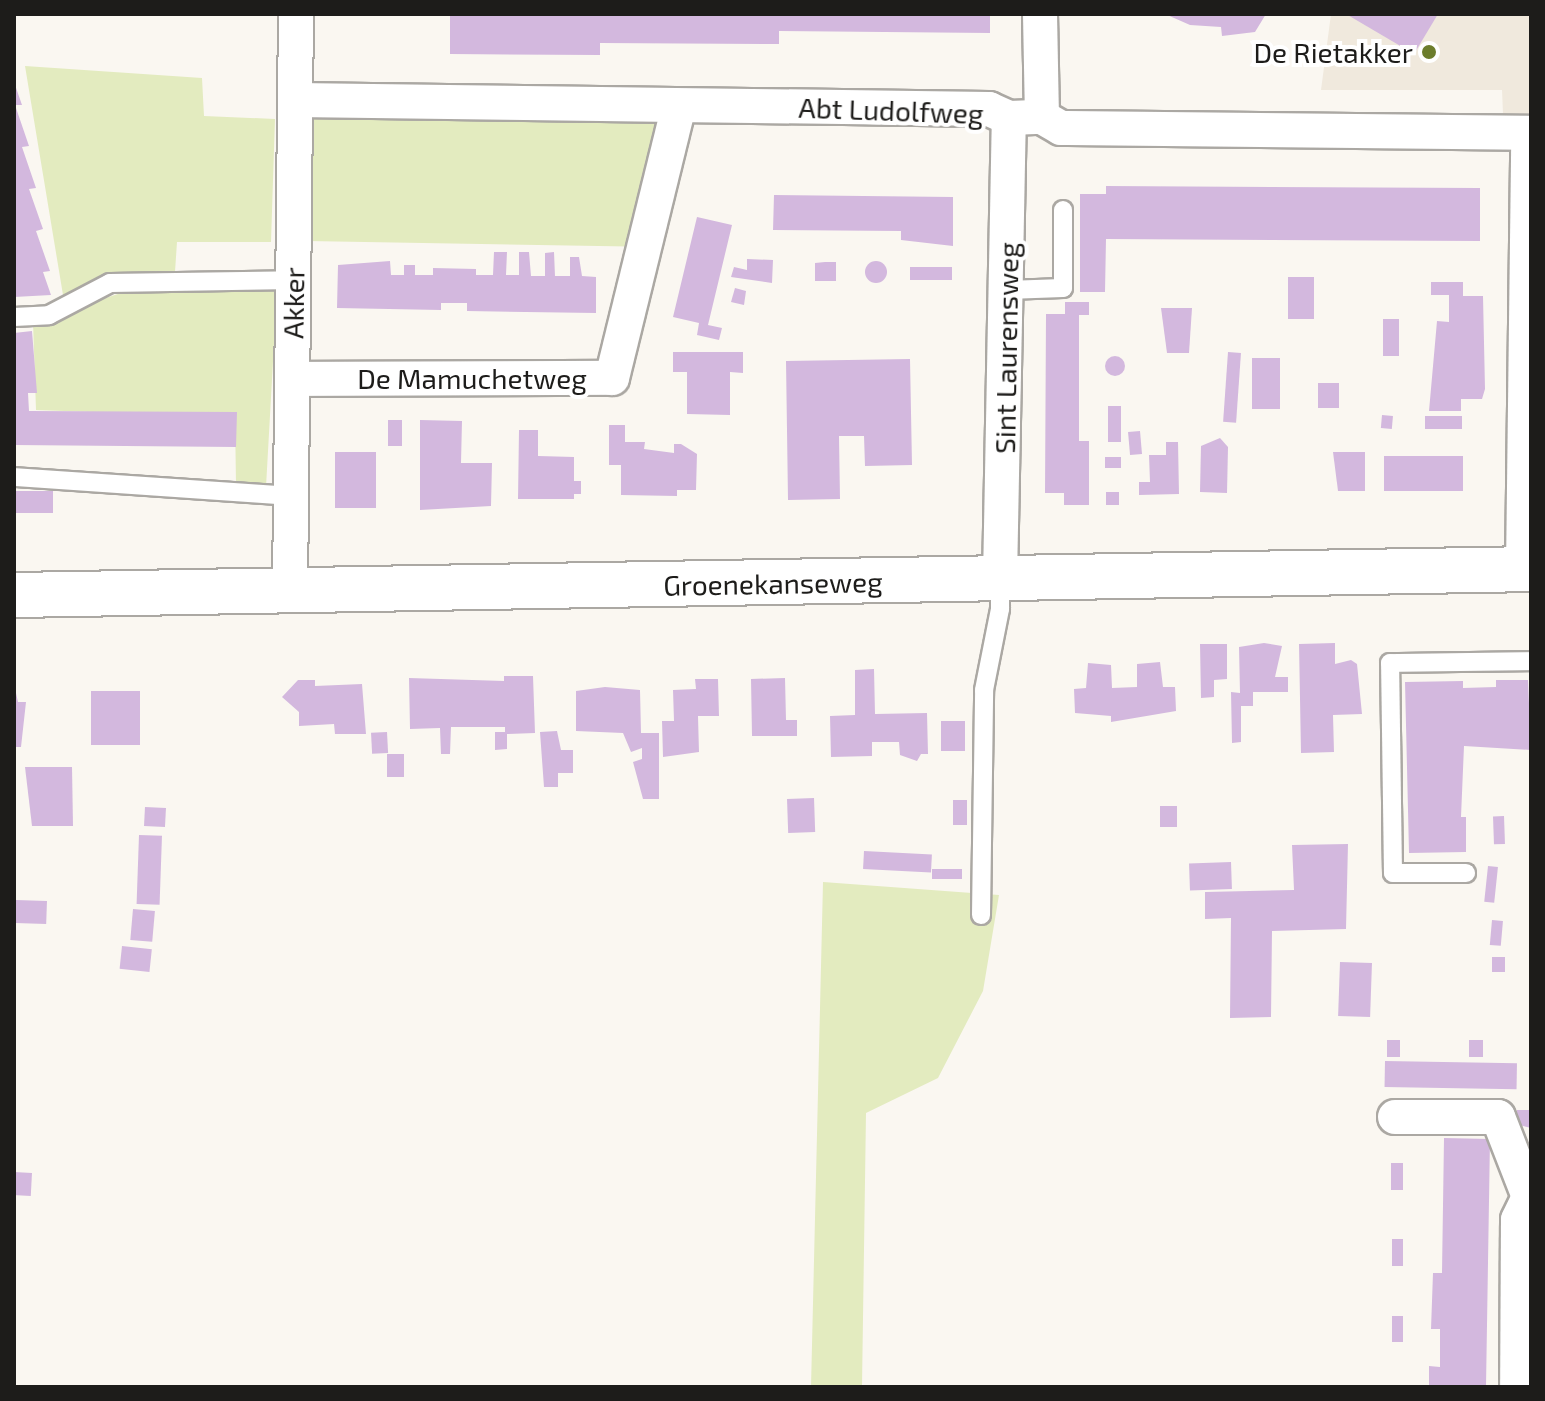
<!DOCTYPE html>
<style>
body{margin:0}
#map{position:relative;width:1545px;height:1401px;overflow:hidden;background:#faf7f1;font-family:"Exo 2",sans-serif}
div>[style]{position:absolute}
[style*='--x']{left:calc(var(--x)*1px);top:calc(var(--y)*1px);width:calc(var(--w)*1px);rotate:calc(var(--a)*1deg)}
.built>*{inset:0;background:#f0e9dd}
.green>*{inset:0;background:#e3ebbf;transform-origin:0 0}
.building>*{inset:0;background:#d3b8de;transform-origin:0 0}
.round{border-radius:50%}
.roads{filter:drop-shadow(2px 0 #aba8a3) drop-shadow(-2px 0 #aba8a3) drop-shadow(0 2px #aba8a3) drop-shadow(0 -2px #aba8a3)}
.lane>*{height:18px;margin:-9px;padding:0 9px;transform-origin:9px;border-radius:9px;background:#fff}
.street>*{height:34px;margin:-17px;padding:0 17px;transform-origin:17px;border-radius:17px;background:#fff}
.secondary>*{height:44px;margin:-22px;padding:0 22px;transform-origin:22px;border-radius:22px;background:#fff}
.dots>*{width:22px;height:22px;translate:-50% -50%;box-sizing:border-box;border:4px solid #fff;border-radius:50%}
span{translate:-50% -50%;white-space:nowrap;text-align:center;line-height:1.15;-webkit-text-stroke:8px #fff;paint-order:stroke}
.poi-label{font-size:28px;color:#1d1c1a}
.right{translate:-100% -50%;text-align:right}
.street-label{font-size:28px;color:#1d1c1a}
.frame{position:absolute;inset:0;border:16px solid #1d1c1a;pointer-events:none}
</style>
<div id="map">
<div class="built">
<i style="clip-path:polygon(1331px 14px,1531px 14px,1531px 114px,1503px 114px,1502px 90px,1321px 90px)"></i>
</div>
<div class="green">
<i style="clip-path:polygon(25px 66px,202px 78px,204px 116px,275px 119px,271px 242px,177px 242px,175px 272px,109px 274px,63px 295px)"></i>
<i style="left:309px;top:109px;width:352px;height:132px;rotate:1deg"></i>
<i style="clip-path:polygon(130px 290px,277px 290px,266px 487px,236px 485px,235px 417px,36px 410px,33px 322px)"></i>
<i style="clip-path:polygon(823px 882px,999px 895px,983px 991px,938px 1078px,866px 1113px,862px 1387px,811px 1387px)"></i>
</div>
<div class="building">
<i style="clip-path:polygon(450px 14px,990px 14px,990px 33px,779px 31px,779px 44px,600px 43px,600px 55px,450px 54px)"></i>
<i style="clip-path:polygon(1165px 14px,1266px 14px,1255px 32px,1222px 36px,1221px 27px,1190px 25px)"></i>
<i style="clip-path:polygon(1346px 14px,1438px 14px,1414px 54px)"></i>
<i style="clip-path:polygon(14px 82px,22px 105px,15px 105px,29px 146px,22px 147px,36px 188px,29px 189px,43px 229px,36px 231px,50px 271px,43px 272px,51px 295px,14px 297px)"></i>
<i style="clip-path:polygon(1106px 186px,1480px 188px,1480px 241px,1106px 239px,1105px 292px,1080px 292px,1080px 194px,1106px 194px)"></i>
<i style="clip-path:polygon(774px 195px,953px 197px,953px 246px,901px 240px,901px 231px,773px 230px)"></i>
<i style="clip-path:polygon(697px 217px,732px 225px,708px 325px,722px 328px,719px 340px,697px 335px,699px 323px,673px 317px)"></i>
<i style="clip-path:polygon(494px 252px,507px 252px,506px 275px,519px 275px,519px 252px,529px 252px,531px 276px,545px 276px,545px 253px,554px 252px,555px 276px,570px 276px,570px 257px,579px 257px,582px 276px,596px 277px,596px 313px,467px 311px,467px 303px,441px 303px,441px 310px,337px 308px,338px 265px,390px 261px,391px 275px,404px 275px,404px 265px,415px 265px,415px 275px,433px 275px,433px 268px,476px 269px,476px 275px,493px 275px)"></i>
<i style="clip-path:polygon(747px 259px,773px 260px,772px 283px,731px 277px,734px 267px,747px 270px)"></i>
<i class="round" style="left:865px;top:261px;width:22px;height:22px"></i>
<i style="clip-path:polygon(825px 262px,836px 262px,836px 281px,815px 281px,815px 263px)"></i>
<i style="left:910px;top:267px;width:42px;height:13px"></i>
<i style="left:1288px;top:277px;width:26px;height:42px"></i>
<i style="clip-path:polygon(1431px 282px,1463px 282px,1463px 296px,1483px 296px,1485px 389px,1482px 399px,1461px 399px,1461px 411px,1429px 411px,1437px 321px,1449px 322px,1449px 295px,1431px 295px)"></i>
<i style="clip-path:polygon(735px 288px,746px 291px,744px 305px,731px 302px)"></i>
<i style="clip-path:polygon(1065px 302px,1089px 302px,1089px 315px,1079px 315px,1079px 441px,1089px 441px,1089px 505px,1064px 505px,1064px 493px,1045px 493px,1046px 314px,1065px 314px)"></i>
<i style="clip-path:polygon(1161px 308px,1192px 308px,1189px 353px,1167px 353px)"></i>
<i style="left:1383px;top:319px;width:16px;height:37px"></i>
<i style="clip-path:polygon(32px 331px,37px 393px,28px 393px,29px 411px,237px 412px,236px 447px,14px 445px,14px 333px)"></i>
<i style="clip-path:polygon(673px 352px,743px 352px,743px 373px,730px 372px,730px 415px,687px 414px,687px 372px,673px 372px)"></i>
<i style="left:1228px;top:352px;width:13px;height:70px;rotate:4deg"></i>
<i class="round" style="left:1105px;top:356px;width:20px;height:20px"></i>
<i style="left:1252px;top:358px;width:28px;height:51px"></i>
<i style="clip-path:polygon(910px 359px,912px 465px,865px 466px,864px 436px,839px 436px,840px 499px,788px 500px,786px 361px)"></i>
<i style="left:1318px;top:383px;width:21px;height:25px"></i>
<i style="left:1108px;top:406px;width:13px;height:36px"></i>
<i style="left:1382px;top:415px;width:11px;height:13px;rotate:5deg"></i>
<i style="left:1425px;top:416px;width:37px;height:13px"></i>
<i style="left:388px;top:420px;width:14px;height:26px"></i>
<i style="clip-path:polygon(420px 420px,462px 421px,461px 463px,492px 463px,491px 506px,420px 510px)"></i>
<i style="clip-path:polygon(609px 425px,625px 425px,625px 442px,645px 442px,644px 449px,674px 453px,674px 444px,681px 444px,697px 454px,696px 490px,677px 490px,677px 496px,621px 495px,621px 465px,609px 465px)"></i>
<i style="clip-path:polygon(519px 430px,538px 430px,538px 456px,574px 457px,574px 481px,581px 481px,581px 494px,574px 494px,574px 499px,518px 499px)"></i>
<i style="left:1140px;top:431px;width:23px;height:12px;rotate:85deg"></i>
<i style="clip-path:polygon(1220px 438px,1228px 447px,1227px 493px,1200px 492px,1201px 446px)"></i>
<i style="clip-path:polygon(1166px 442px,1178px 442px,1179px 494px,1139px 495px,1139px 482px,1150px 482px,1149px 455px,1166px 455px)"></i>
<i style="left:335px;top:452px;width:41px;height:56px"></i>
<i style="clip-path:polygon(1333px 452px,1365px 452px,1365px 491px,1338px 491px)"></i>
<i style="left:1384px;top:456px;width:79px;height:35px"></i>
<i style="left:1105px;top:457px;width:16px;height:11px"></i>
<i style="left:14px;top:491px;width:39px;height:22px"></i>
<i style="left:1106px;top:492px;width:13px;height:13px"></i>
<i style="clip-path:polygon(1264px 643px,1282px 646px,1275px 677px,1288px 677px,1288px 692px,1253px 692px,1253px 706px,1241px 706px,1241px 742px,1232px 743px,1231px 692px,1240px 693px,1239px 647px)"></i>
<i style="clip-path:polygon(1335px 643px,1335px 664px,1351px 660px,1357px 664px,1362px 714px,1333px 715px,1334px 752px,1301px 753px,1299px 644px)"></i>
<i style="clip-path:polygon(1200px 644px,1227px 644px,1227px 679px,1214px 680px,1214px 697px,1201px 698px)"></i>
<i style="clip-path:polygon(1160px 662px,1163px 687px,1175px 687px,1176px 711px,1111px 722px,1111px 716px,1075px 713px,1074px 689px,1086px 688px,1088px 663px,1111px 665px,1112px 688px,1137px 687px,1137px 664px)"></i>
<i style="clip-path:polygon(874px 669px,875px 714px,927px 713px,928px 754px,921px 754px,917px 761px,900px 755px,899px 742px,872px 742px,872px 756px,831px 757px,830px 716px,855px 715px,855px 670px)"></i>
<i style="clip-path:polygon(504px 676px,533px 676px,535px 733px,507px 734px,507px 749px,495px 750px,495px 732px,505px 732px,505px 727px,451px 727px,450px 754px,441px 754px,440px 728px,410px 729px,409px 678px,504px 681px)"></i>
<i style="clip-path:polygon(785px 678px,786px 720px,797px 720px,797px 736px,752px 736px,751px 679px)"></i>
<i style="clip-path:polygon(695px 679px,718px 679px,719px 716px,698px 716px,699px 752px,663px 757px,662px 721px,674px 721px,673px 690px,696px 689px)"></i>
<i style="clip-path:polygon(298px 680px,315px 680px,315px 686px,362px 684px,366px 734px,335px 734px,334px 724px,299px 726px,299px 712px,282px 697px)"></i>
<i style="clip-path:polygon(1496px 680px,1528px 680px,1531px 750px,1464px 746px,1461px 817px,1466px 817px,1466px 852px,1409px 853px,1405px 682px,1463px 681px,1463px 688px,1496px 687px)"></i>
<i style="clip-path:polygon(14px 684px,18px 702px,26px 702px,21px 747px,14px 747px)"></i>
<i style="clip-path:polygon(605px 687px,640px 690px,641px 733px,659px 733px,659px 799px,643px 799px,633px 762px,642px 759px,642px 748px,631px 752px,623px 733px,576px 731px,576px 691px)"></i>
<i style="left:91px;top:691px;width:49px;height:54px"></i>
<i style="left:941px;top:721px;width:24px;height:30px"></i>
<i style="clip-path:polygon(557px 731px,561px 750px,573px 750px,573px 773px,558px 773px,558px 787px,544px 787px,540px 732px)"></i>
<i style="left:387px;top:732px;width:21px;height:16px;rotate:87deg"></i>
<i style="left:387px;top:754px;width:17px;height:23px"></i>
<i style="clip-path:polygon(25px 767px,72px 767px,73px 826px,32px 826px)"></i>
<i style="left:814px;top:798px;width:34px;height:27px;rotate:88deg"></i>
<i style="left:953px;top:800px;width:14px;height:25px"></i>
<i style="left:1160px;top:806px;width:17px;height:21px"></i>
<i style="left:145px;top:807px;width:21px;height:19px;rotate:3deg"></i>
<i style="left:1504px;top:816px;width:28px;height:11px;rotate:88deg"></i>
<i style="left:139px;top:835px;width:23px;height:69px;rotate:2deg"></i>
<i style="clip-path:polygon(1348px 844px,1346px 929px,1272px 931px,1271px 1017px,1230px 1018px,1231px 918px,1205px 919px,1205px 892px,1294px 890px,1292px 845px)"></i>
<i style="left:864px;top:851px;width:68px;height:18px;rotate:3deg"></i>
<i style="left:1231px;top:862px;width:27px;height:42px;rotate:88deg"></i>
<i style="left:1488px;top:866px;width:10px;height:36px;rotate:6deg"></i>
<i style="left:932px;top:869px;width:30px;height:10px"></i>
<i style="left:16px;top:900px;width:31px;height:23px;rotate:2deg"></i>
<i style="left:133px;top:909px;width:22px;height:31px;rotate:5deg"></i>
<i style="left:1492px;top:920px;width:11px;height:25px;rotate:5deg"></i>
<i style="left:122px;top:946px;width:30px;height:23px;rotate:6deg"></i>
<i style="left:1492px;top:957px;width:13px;height:15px"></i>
<i style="left:1340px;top:962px;width:32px;height:54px;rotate:2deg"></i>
<i style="left:1387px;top:1040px;width:13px;height:17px"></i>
<i style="left:1469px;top:1040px;width:14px;height:17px"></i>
<i style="left:1385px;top:1061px;width:132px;height:26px;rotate:1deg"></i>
<i style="clip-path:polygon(1517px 1110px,1531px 1110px,1531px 1128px,1516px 1124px)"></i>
<i style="clip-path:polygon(1444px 1138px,1490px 1139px,1486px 1387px,1429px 1387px,1429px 1366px,1440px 1367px,1440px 1329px,1431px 1329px,1433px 1273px,1442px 1273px)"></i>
<i style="left:1391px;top:1163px;width:12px;height:27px"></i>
<i style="left:14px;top:1172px;width:18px;height:23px;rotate:3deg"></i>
<i style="left:1392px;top:1239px;width:11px;height:27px"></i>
<i style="left:1392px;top:1316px;width:11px;height:26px"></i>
</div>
<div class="roads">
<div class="lane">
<i style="--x:1007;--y:290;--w:56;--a:-2"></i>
<i style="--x:1063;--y:288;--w:78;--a:-90"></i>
<i style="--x:14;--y:317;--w:35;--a:-3"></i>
<i style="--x:49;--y:315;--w:69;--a:-27.7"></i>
<i style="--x:110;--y:283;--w:183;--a:-0.9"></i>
<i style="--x:14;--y:477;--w:277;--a:3.9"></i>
<i style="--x:1466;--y:873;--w:73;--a:180"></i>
<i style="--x:1393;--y:873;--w:210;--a:-90.8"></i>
<i style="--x:1390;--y:663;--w:141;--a:-0.8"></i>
<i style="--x:981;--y:915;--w:225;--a:-89.2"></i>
<i style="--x:984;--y:690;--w:83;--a:-78.8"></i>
<i style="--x:1000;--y:609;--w:30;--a:-90"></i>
</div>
<div class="street">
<i style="--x:1040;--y:14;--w:103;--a:88.9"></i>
<i style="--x:296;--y:100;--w:693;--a:0.74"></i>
<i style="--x:989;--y:109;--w:22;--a:24"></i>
<i style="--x:1009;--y:118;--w:33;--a:-2"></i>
<i style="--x:1042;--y:117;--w:22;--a:30"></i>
<i style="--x:1061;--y:128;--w:470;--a:0.6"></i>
<i style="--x:292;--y:379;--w:320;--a:-0.2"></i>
<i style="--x:612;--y:378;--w:280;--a:-76.2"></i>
<i style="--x:1523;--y:569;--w:436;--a:-89.3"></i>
<i style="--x:1000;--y:579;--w:461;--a:-88.9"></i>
<i style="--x:290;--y:593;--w:579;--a:-89.41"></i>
<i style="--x:1395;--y:1117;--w:103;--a:0"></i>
<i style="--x:1498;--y:1117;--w:86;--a:68.8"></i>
<i style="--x:1529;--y:1197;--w:25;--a:116"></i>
<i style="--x:1518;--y:1220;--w:167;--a:90.3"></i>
</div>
<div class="secondary">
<i style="--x:14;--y:595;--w:1517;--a:-0.98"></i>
</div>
</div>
<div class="dots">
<i style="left:1429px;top:52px;background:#6c7d2c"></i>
</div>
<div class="poi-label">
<span class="right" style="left:1413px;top:52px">De Rietakker</span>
</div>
<div class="street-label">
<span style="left:891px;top:110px;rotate:2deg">Abt Ludolfweg</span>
<span style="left:293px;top:303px;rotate:-89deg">Akker</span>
<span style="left:1006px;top:348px;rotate:-89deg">Sint Laurensweg</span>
<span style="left:472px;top:378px">De Mamuchetweg</span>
<span style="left:773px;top:583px;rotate:-1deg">Groenekanseweg</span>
</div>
<div class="frame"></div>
</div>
